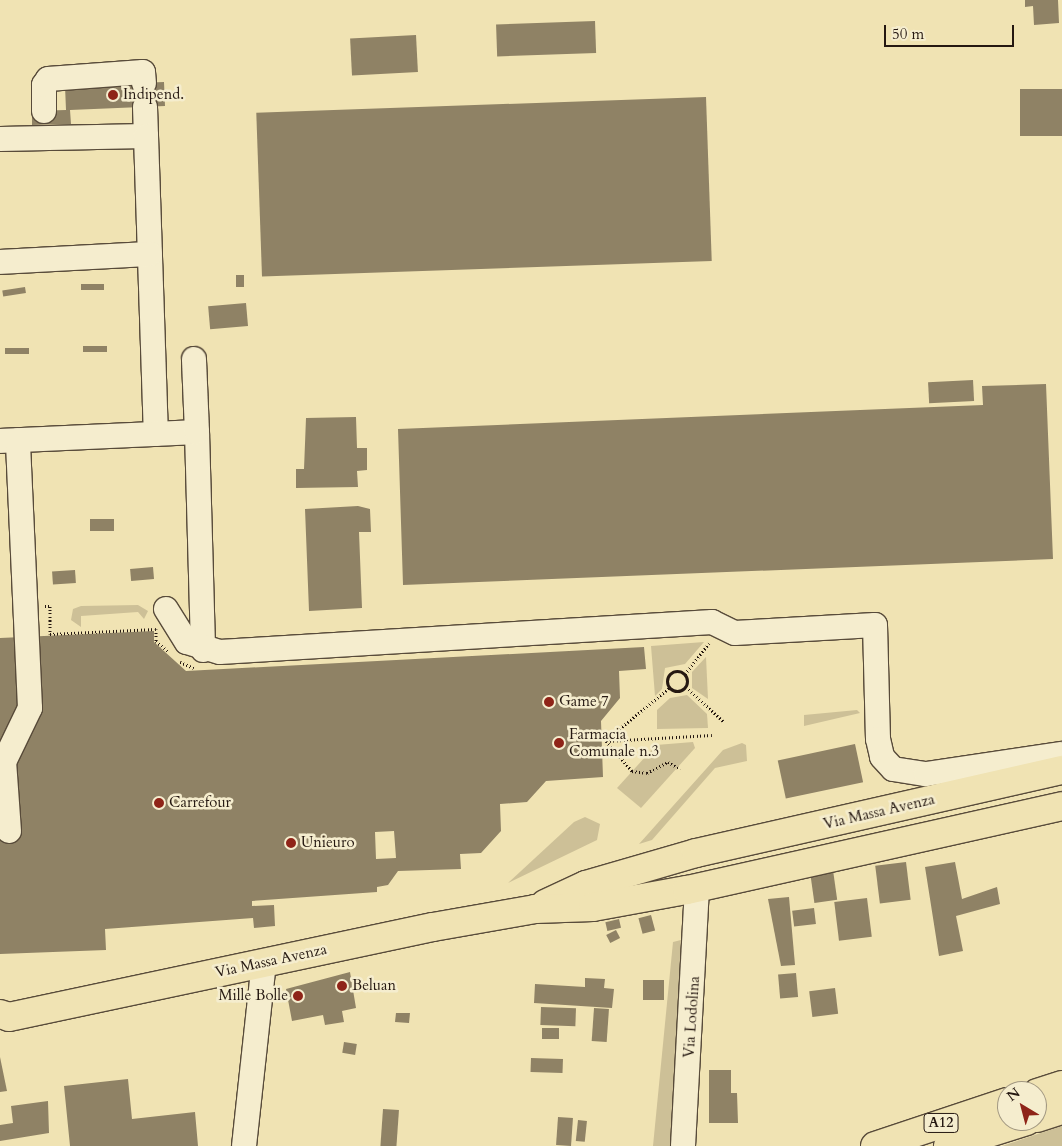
<!DOCTYPE html>
<style>
body{margin:0}
#map{position:relative;width:1062px;height:1146px;overflow:hidden;background:#f0e3b3;font-family:Cardo,serif}
div>[style]{position:absolute}
[style*='--x']{left:calc(var(--x)*1px);top:calc(var(--y)*1px);width:calc(var(--w)*1px);rotate:calc(var(--a)*1deg)}
.green>*{inset:0;background:#cdc097}
.building>*{inset:0;background:#8f8265;transform-origin:0 0}
.path>*{height:3px;margin-top:-1.5px;transform-origin:0;background:repeating-linear-gradient(90deg,#251811 0 1px,transparent 0 3.5px)}
.path>.ring{margin:-1.5px;padding:0;box-sizing:content-box;background:none;border:3px solid #251811;border-radius:50%}
.roads{filter:drop-shadow(1px 0 #584b3a) drop-shadow(-1px 0 #584b3a) drop-shadow(0 1px #584b3a) drop-shadow(0 -1px #584b3a)}
.minor>*{height:24px;margin:-12px;padding:0 12px;transform-origin:12px;border-radius:12px;background:#f5edce}
.major>*{height:28px;margin:-14px;padding:0 14px;transform-origin:14px;border-radius:14px;background:#f0e3b3}
.highway>*{height:28px;margin:-14px;padding:0 14px;transform-origin:14px;border-radius:14px;background:#f0e3b3}
.dots>*{width:14px;height:14px;translate:-50% -50%;box-sizing:border-box;border:2px solid #f5edce;border-radius:50%}
span{translate:-50% -50%;white-space:nowrap;text-align:center;line-height:1.15;-webkit-text-stroke:5px #f5edce;paint-order:stroke}
.shield-label span{padding:1px 4px;background:#f5edce;border:1px solid;border-radius:4px;-webkit-text-stroke-width:0}
.shield-label{font-size:14px;color:#251811;font-weight:700}
.poi-label{font-size:15px;color:#251811}
.left{translate:0 -50%;text-align:left}
.right{translate:-100% -50%;text-align:right}
.street-label{font-size:15px;color:#251811}
.north{position:absolute;left:997px;top:1081px;width:50px;height:50px;box-sizing:border-box;background:#f5edce;border:1px solid #a29882;border-radius:50%;rotate:323deg;font-size:14px;font-weight:700;line-height:20px;text-align:center;color:#251811}
.north::after{content:'';display:block;margin:auto;width:18px;height:22px;background:#8f2418;clip-path:polygon(50% 0,100% 100%,50% 72%,0 100%)}
.scale{position:absolute;left:884px;top:25px;width:130px;height:22px;box-sizing:border-box;border:2px solid #251811;border-top:0;padding-left:6px;font-size:15px;line-height:18px;white-space:nowrap;color:#251811;-webkit-text-stroke:4px #f5edce;paint-order:stroke}
</style>
<div id="map">
<div class="green">
<i style="clip-path:polygon(138px 605px,148px 611px,144px 619px,138px 612px,81px 616px,81px 627px,71px 620px,73px 609px,81px 606px)"></i>
<i style="clip-path:polygon(704px 642px,685px 664px,665px 668px,662px 689px,655px 696px,651px 646px)"></i>
<i style="clip-path:polygon(706px 657px,708px 699px,692px 688px,692px 672px)"></i>
<i style="clip-path:polygon(687px 695px,707px 714px,708px 728px,657px 729px,657px 710px,670px 698px)"></i>
<i style="clip-path:polygon(857px 710px,860px 713px,804px 726px,804px 715px)"></i>
<i style="clip-path:polygon(693px 742px,695px 748px,641px 808px,617px 788px,656px 745px)"></i>
<i style="clip-path:polygon(742px 743px,746px 745px,747px 761px,715px 768px,652px 840px,639px 844px,723px 750px)"></i>
<i style="clip-path:polygon(585px 817px,600px 824px,597px 840px,508px 883px,574px 822px)"></i>
<i style="clip-path:polygon(685px 939px,672px 1146px,653px 1146px,673px 942px)"></i>
<i style="clip-path:polygon(1062px 1126px,1062px 1146px,1002px 1146px)"></i>
</div>
<div class="building">
<i style="clip-path:polygon(1025px 0,1058px 0,1059px 23px,1034px 25px,1033px 6px,1025px 7px)"></i>
<i style="left:595px;top:21px;width:32px;height:99px;rotate:88deg"></i>
<i style="left:416px;top:35px;width:37px;height:66px;rotate:87deg"></i>
<i style="clip-path:polygon(164px 82px,165px 106px,70px 110px,71px 124px,32px 125px,32px 111px,66px 110px,65px 86px)"></i>
<i style="left:1062px;top:89px;width:47px;height:42px;rotate:90deg"></i>
<i style="left:706px;top:97px;width:164px;height:450px;rotate:88deg"></i>
<i style="left:236px;top:275px;width:8px;height:12px"></i>
<i style="left:104px;top:284px;width:6px;height:23px;rotate:90deg"></i>
<i style="left:25px;top:287px;width:6px;height:23px;rotate:81deg"></i>
<i style="left:246px;top:303px;width:23px;height:38px;rotate:85deg"></i>
<i style="left:107px;top:346px;width:6px;height:24px;rotate:90deg"></i>
<i style="left:29px;top:348px;width:6px;height:24px;rotate:90deg"></i>
<i style="left:973px;top:380px;width:21px;height:45px;rotate:87deg"></i>
<i style="clip-path:polygon(1046px 384px,1053px 559px,403px 585px,398px 429px,983px 405px,982px 386px)"></i>
<i style="clip-path:polygon(356px 417px,357px 448px,367px 448px,367px 470px,357px 471px,358px 487px,296px 488px,296px 469px,304px 469px,306px 418px)"></i>
<i style="clip-path:polygon(358px 506px,370px 509px,371px 532px,359px 532px,362px 608px,309px 611px,305px 509px)"></i>
<i style="left:114px;top:519px;width:12px;height:24px;rotate:90deg"></i>
<i style="left:153px;top:567px;width:12px;height:23px;rotate:85deg"></i>
<i style="left:75px;top:570px;width:13px;height:23px;rotate:86deg"></i>
<i style="clip-path:polygon(evenodd,154px 631px,154px 642px,186px 671px,644px 647px,646px 669px,619px 671px,620px 698px,601px 721px,603px 777px,546px 781px,527px 802px,500px 804px,501px 831px,481px 853px,460px 854px,461px 869px,398px 871px,388px 885px,377px 887px,377px 892px,252px 901px,252px 906px,274px 905px,275px 926px,254px 928px,253px 918px,105px 929px,106px 950px,0 954px,0 638px,154px 631px,394px 831px,396px 858px,376px 859px,375px 832px,394px 831px)"></i>
<i style="left:855px;top:744px;width:39px;height:79px;rotate:78deg"></i>
<i style="left:906px;top:862px;width:38px;height:31px;rotate:83deg"></i>
<i style="clip-path:polygon(955px 862px,962px 899px,997px 887px,1000px 904px,956px 916px,963px 951px,939px 956px,925px 867px)"></i>
<i style="left:833px;top:870px;width:30px;height:23px;rotate:82deg"></i>
<i style="clip-path:polygon(789px 897px,795px 965px,781px 966px,768px 899px)"></i>
<i style="left:867px;top:898px;width:39px;height:33px;rotate:83deg"></i>
<i style="left:814px;top:908px;width:16px;height:22px;rotate:83deg"></i>
<i style="left:651px;top:915px;width:16px;height:13px;rotate:75deg"></i>
<i style="left:619px;top:919px;width:9px;height:14px;rotate:77deg"></i>
<i style="left:616px;top:930px;width:9px;height:11px;rotate:63deg"></i>
<i style="clip-path:polygon(350px 972px,356px 1008px,342px 1011px,344px 1022px,325px 1025px,323px 1015px,292px 1021px,286px 989px)"></i>
<i style="left:796px;top:973px;width:24px;height:18px;rotate:85deg"></i>
<i style="clip-path:polygon(585px 978px,605px 979px,604px 988px,614px 989px,612px 1008px,534px 1003px,535px 984px,585px 987px)"></i>
<i style="left:643px;top:980px;width:21px;height:20px"></i>
<i style="left:835px;top:988px;width:26px;height:26px;rotate:83deg"></i>
<i style="left:541px;top:1007px;width:35px;height:18px;rotate:2deg"></i>
<i style="left:594px;top:1008px;width:15px;height:33px;rotate:4deg"></i>
<i style="clip-path:polygon(396px 1013px,410px 1013px,409px 1023px,395px 1022px)"></i>
<i style="left:542px;top:1028px;width:17px;height:11px"></i>
<i style="left:344px;top:1042px;width:13px;height:11px;rotate:9deg"></i>
<i style="clip-path:polygon(0 1057px,7px 1091px,0 1092px)"></i>
<i style="left:531px;top:1058px;width:32px;height:14px;rotate:2deg"></i>
<i style="clip-path:polygon(709px 1070px,731px 1070px,731px 1093px,737px 1093px,738px 1123px,709px 1123px)"></i>
<i style="clip-path:polygon(128px 1079px,132px 1119px,195px 1112px,198px 1146px,70px 1146px,64px 1086px)"></i>
<i style="clip-path:polygon(48px 1101px,49px 1133px,0 1141px,0 1125px,13px 1123px,11px 1106px)"></i>
<i style="left:383px;top:1109px;width:16px;height:37px;rotate:4deg"></i>
<i style="left:558px;top:1117px;width:15px;height:28px;rotate:4deg"></i>
<i style="left:578px;top:1120px;width:9px;height:21px;rotate:6deg"></i>
</div>
<div class="path">
<i style="--x:45;--y:606;--w:5;--a:0"></i>
<i style="--x:50;--y:606;--w:28;--a:90"></i>
<i style="--x:50;--y:634;--w:106;--a:-2.7"></i>
<i style="--x:156;--y:629;--w:12;--a:90"></i>
<i style="--x:156;--y:641;--w:16;--a:40"></i>
<i style="--x:180;--y:662;--w:15;--a:23"></i>
<i class="ring" style="left:667px;top:671px;width:17px;height:17px"></i>
<i style="--x:685;--y:674;--w:39;--a:-52"></i>
<i style="--x:686;--y:687;--w:52;--a:42.6"></i>
<i style="--x:606;--y:740;--w:82;--a:-39.5"></i>
<i style="--x:606;--y:741;--w:106;--a:-3.2"></i>
<i style="--x:606;--y:741;--w:40;--a:49"></i>
<i style="--x:632;--y:771;--w:15;--a:8"></i>
<i style="--x:647;--y:773;--w:24;--a:-28"></i>
<i style="--x:668;--y:762;--w:14;--a:30"></i>
</div>
<div class="roads">
<div class="minor">
<i style="--x:145;--y:107;--w:29;--a:88"></i>
<i style="--x:44;--y:111;--w:26;--a:-90"></i>
<i style="--x:44;--y:85;--w:7;--a:-56"></i>
<i style="--x:48;--y:79;--w:95;--a:-4.2"></i>
<i style="--x:143;--y:72;--w:11;--a:85"></i>
<i style="--x:0;--y:139;--w:146;--a:-1.2"></i>
<i style="--x:146;--y:136;--w:298;--a:88.1"></i>
<i style="--x:0;--y:262;--w:150;--a:-3.1"></i>
<i style="--x:197;--y:432;--w:218;--a:88.4"></i>
<i style="--x:0;--y:441;--w:197;--a:-2.6"></i>
<i style="--x:197;--y:432;--w:73;--a:-92.4"></i>
<i style="--x:166;--y:609;--w:39;--a:58"></i>
<i style="--x:187;--y:642;--w:34;--a:17"></i>
<i style="--x:220;--y:652;--w:493;--a:-3.5"></i>
<i style="--x:712;--y:622;--w:25;--a:26"></i>
<i style="--x:735;--y:633;--w:140;--a:-3.3"></i>
<i style="--x:875;--y:625;--w:114;--a:88.5"></i>
<i style="--x:878;--y:739;--w:18;--a:77"></i>
<i style="--x:882;--y:757;--w:16;--a:47"></i>
<i style="--x:893;--y:769;--w:33;--a:9"></i>
<i style="--x:926;--y:774;--w:137;--a:-8.4"></i>
<i style="--x:9;--y:831;--w:69;--a:-94.1"></i>
<i style="--x:4;--y:762;--w:60;--a:-64.3"></i>
<i style="--x:30;--y:708;--w:268;--a:-92.6"></i>
<i style="--x:244;--y:1146;--w:185;--a:-83.8"></i>
<i style="--x:683;--y:1146;--w:259;--a:-86.9"></i>
</div>
<div class="major">
<i style="--x:545;--y:904;--w:45;--a:-24.9"></i>
<i style="--x:586;--y:885;--w:115;--a:-16.2"></i>
<i style="--x:696;--y:853;--w:375;--a:-12.8"></i>
<i style="--x:0;--y:1014;--w:9;--a:18"></i>
<i style="--x:9;--y:1017;--w:433;--a:-12"></i>
<i style="--x:433;--y:927;--w:104;--a:-10"></i>
<i style="--x:535;--y:909;--w:58;--a:-2"></i>
<i style="--x:593;--y:907;--w:96;--a:-10.3"></i>
<i style="--x:687;--y:890;--w:384;--a:-12.6"></i>
</div>
<div class="highway">
<i style="--x:1037;--y:1093;--w:26;--a:-18"></i>
<i style="--x:1037;--y:1118;--w:26;--a:-18"></i>
<i style="--x:875;--y:1146;--w:139;--a:-18.4"></i>
<i style="--x:948;--y:1146;--w:83;--a:-17.6"></i>
</div>
</div>
<div class="dots">
<i style="left:113px;top:95px;background:#8f2418"></i>
<i style="left:549px;top:702px;background:#8f2418"></i>
<i style="left:559px;top:743px;background:#8f2418"></i>
<i style="left:159px;top:803px;background:#8f2418"></i>
<i style="left:291px;top:843px;background:#8f2418"></i>
<i style="left:342px;top:986px;background:#8f2418"></i>
<i style="left:298px;top:996px;background:#8f2418"></i>
</div>
<div class="shield-label">
<span style="left:941px;top:1123px">A12</span>
</div>
<div class="poi-label">
<span class="left" style="left:123px;top:95px">Indipend.</span>
<span class="left" style="left:559px;top:702px">Game 7</span>
<span class="left" style="left:569px;top:743px">Farmacia<br>Comunale n.3</span>
<span class="left" style="left:169px;top:803px">Carrefour</span>
<span class="left" style="left:301px;top:843px">Unieuro</span>
<span class="left" style="left:352px;top:986px">Beluan</span>
<span class="right" style="left:288px;top:996px">Mille Bolle</span>
</div>
<div class="street-label">
<span style="left:879px;top:812px;rotate:-13deg">Via Massa Avenza</span>
<span style="left:271px;top:961px;rotate:-12deg">Via Massa Avenza</span>
<span style="left:692px;top:1017px;rotate:-86deg">Via Lodolina</span>
</div>
<div class="north">N</div>
<div class="scale">50 m</div>
</div>
